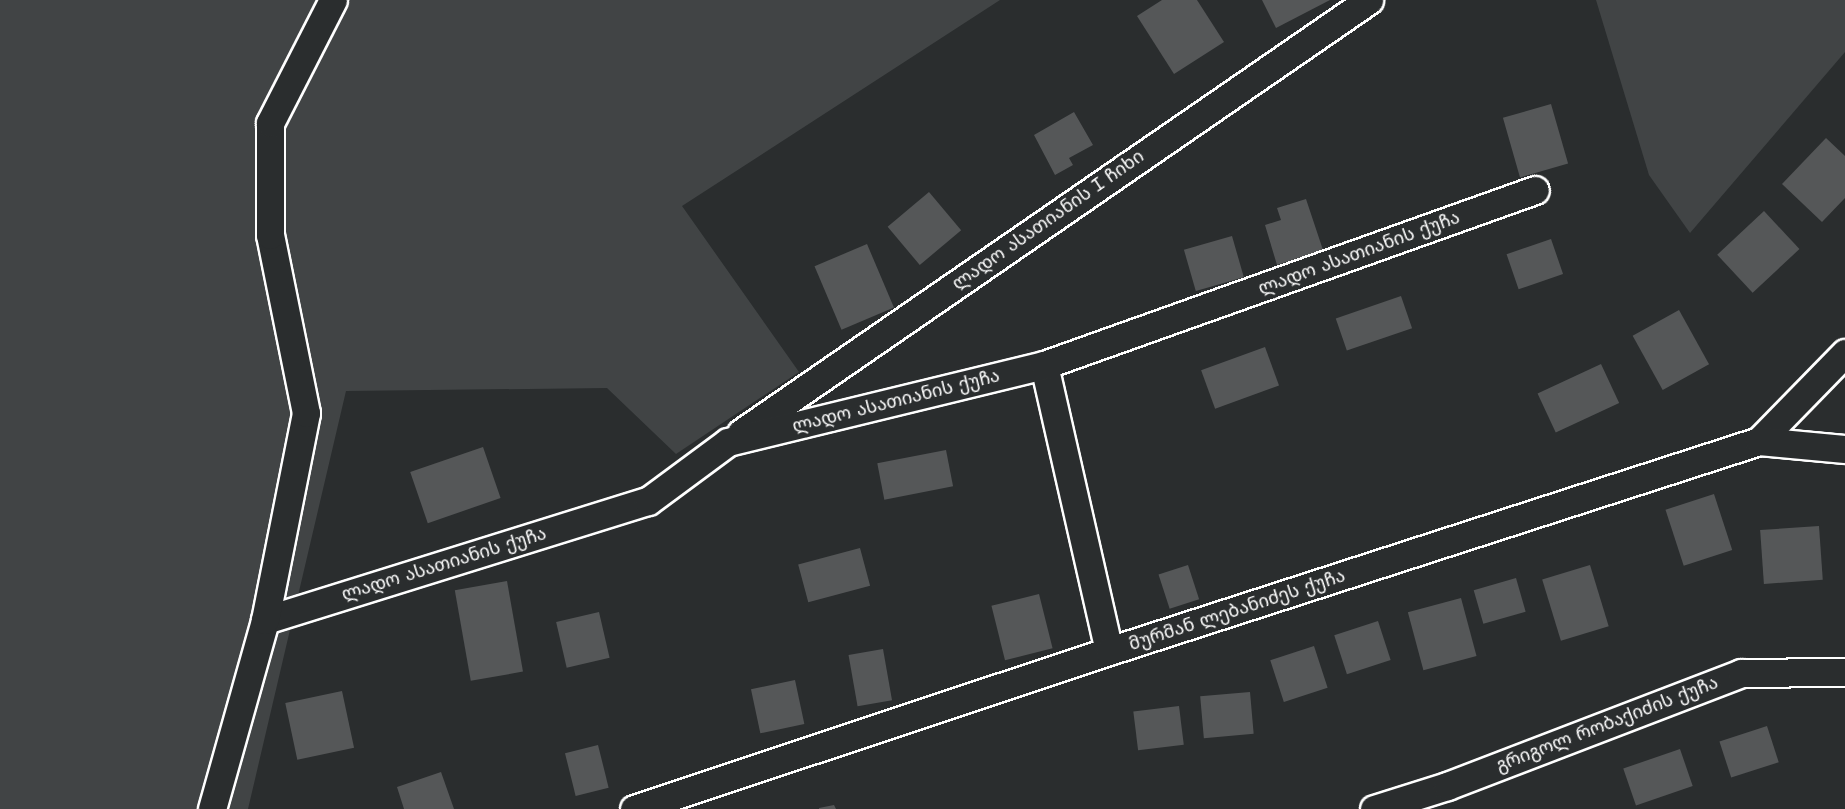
<!DOCTYPE html>
<meta charset="utf-8">
<style>
body{margin:0}
#map{position:relative;width:1845px;height:809px;overflow:hidden;background:#2a2d2e;font-family:"Shantell Sans","Noto Sans Georgian",sans-serif}
div>[style]{position:absolute}
[style*='--x']{left:calc(var(--x)*1px);top:calc(var(--y)*1px);width:calc(var(--w)*1px);rotate:calc(var(--a)*1deg)}
.green>*{inset:0;background:#414445}
.building>*{inset:0;background:#555758;transform-origin:0 0}
.roads{filter:drop-shadow(2px 0 #fff) drop-shadow(-2px 0 #fff) drop-shadow(0 2px #fff) drop-shadow(0 -2px #fff)}
.minor>*{height:27px;margin:-13.5px;padding:0 13.5px;transform-origin:13.5px;border-radius:13.5px;background:#2a2d2e}
span{translate:-50% -50%;white-space:nowrap;text-align:center;line-height:1.15;-webkit-text-stroke:6px #2a2d2e;paint-order:stroke}
.street-label{font-size:18px;color:#fff}
</style>
<div id="map">
<div class="green">
<i style="clip-path:polygon(0 0,1000px 0,682px 206px,799px 372px,676px 454px,607px 388px,346px 391px,248px 809px,0 809px)"></i>
<i style="clip-path:polygon(1596px 0,1845px 0,1845px 52px,1690px 233px,1649px 175px)"></i>
</div>
<div class="building">
<i style="clip-path:polygon(1162px 0,1197px 0,1224px 42px,1174px 74px,1137px 16px)"></i>
<i style="clip-path:polygon(1262px 0,1330px 0,1276px 28px)"></i>
<i style="left:1551px;top:104px;width:62px;height:50px;rotate:74deg"></i>
<i style="clip-path:polygon(1074px 112px,1093px 145px,1069px 158px,1073px 165px,1055px 175px,1034px 135px)"></i>
<i style="clip-path:polygon(1826px 138px,1845px 156px,1845px 198px,1822px 222px,1782px 184px)"></i>
<i style="left:929px;top:192px;width:50px;height:54px;rotate:50deg"></i>
<i style="clip-path:polygon(1306px 199px,1323px 250px,1277px 265px,1265px 225px,1281px 220px,1277px 208px)"></i>
<i style="left:1764px;top:211px;width:52px;height:64px;rotate:47deg"></i>
<i style="left:1232px;top:236px;width:43px;height:50px;rotate:74deg"></i>
<i style="left:1551px;top:239px;width:37px;height:47px;rotate:71deg"></i>
<i style="left:867px;top:244px;width:69px;height:57px;rotate:67deg"></i>
<i style="left:1401px;top:296px;width:34px;height:69px;rotate:71deg"></i>
<i style="left:1679px;top:310px;width:62px;height:53px;rotate:61deg"></i>
<i style="left:1265px;top:347px;width:41px;height:68px;rotate:70deg"></i>
<i style="left:1601px;top:364px;width:43px;height:70px;rotate:65deg"></i>
<i style="left:483px;top:447px;width:54px;height:77px;rotate:71deg"></i>
<i style="left:946px;top:450px;width:37px;height:70px;rotate:79deg"></i>
<i style="left:1714px;top:494px;width:59px;height:51px;rotate:72deg"></i>
<i style="left:1819px;top:526px;width:54px;height:59px;rotate:86deg"></i>
<i style="left:860px;top:548px;width:39px;height:64px;rotate:75deg"></i>
<i style="left:1188px;top:565px;width:36px;height:31px;rotate:72deg"></i>
<i style="left:1590px;top:565px;width:64px;height:50px;rotate:73deg"></i>
<i style="left:1516px;top:578px;width:35px;height:44px;rotate:74deg"></i>
<i style="left:507px;top:581px;width:92px;height:53px;rotate:80deg"></i>
<i style="left:1039px;top:594px;width:56px;height:49px;rotate:76deg"></i>
<i style="left:1461px;top:598px;width:60px;height:55px;rotate:75deg"></i>
<i style="left:599px;top:612px;width:47px;height:44px;rotate:77deg"></i>
<i style="left:1378px;top:621px;width:41px;height:46px;rotate:72deg"></i>
<i style="left:1314px;top:646px;width:44px;height:46px;rotate:72deg"></i>
<i style="left:883px;top:649px;width:52px;height:35px;rotate:80deg"></i>
<i style="left:795px;top:680px;width:45px;height:45px;rotate:78deg"></i>
<i style="left:342px;top:691px;width:58px;height:58px;rotate:78deg"></i>
<i style="left:1250px;top:692px;width:42px;height:50px;rotate:85deg"></i>
<i style="left:1179px;top:706px;width:39px;height:46px;rotate:83deg"></i>
<i style="left:1767px;top:726px;width:38px;height:50px;rotate:72deg"></i>
<i style="left:598px;top:745px;width:44px;height:34px;rotate:76deg"></i>
<i style="left:1680px;top:749px;width:39px;height:60px;rotate:71deg"></i>
<i style="clip-path:polygon(441px 772px,454px 809px,404px 809px,397px 787px)"></i>
<i style="clip-path:polygon(834px 805px,836px 809px,819px 809px,819px 808px)"></i>
</div>
<div class="roads">
<div class="minor">
<i style="--x:1044;--y:365;--w:293;--a:77.2"></i>
<i style="--x:741;--y:433;--w:763;--a:-34.59"></i>
<i style="--x:1759;--y:441;--w:123;--a:-45.7"></i>
<i style="--x:265;--y:620;--w:401;--a:-17.3"></i>
<i style="--x:648;--y:501;--w:99;--a:-36.4"></i>
<i style="--x:728;--y:442;--w:325;--a:-13.7"></i>
<i style="--x:1044;--y:365;--w:521;--a:-19.62"></i>
<i style="--x:212;--y:809;--w:196;--a:-74.3"></i>
<i style="--x:265;--y:620;--w:211;--a:-78.8"></i>
<i style="--x:306;--y:413;--w:182;--a:-101.4"></i>
<i style="--x:270;--y:235;--w:112;--a:-90"></i>
<i style="--x:270;--y:123;--w:138;--a:-62.9"></i>
<i style="--x:634;--y:809;--w:501;--a:-18.4"></i>
<i style="--x:1109;--y:651;--w:683;--a:-17.9"></i>
<i style="--x:1759;--y:441;--w:86;--a:5.3"></i>
<i style="--x:1374;--y:809;--w:77;--a:-17.5"></i>
<i style="--x:1447;--y:786;--w:315;--a:-21"></i>
<i style="--x:1741;--y:673;--w:104;--a:-0.6"></i>
</div>
</div>
<div class="street-label">
<span style="left:1048px;top:220px;rotate:-35deg">ლადო ასათიანის I ჩიხი</span>
<span style="left:1359px;top:253px;rotate:-20deg">ლადო ასათიანის ქუჩა</span>
<span style="left:896px;top:401px;rotate:-14deg">ლადო ასათიანის ქუჩა</span>
<span style="left:444px;top:564px;rotate:-17deg">ლადო ასათიანის ქუჩა</span>
<span style="left:1237px;top:610px;rotate:-18deg">მურმან ლებანიძეს ქუჩა</span>
<span style="left:1607px;top:724px;rotate:-21deg">გრიგოლ რობაქიძის ქუჩა</span>
</div>
</div>
